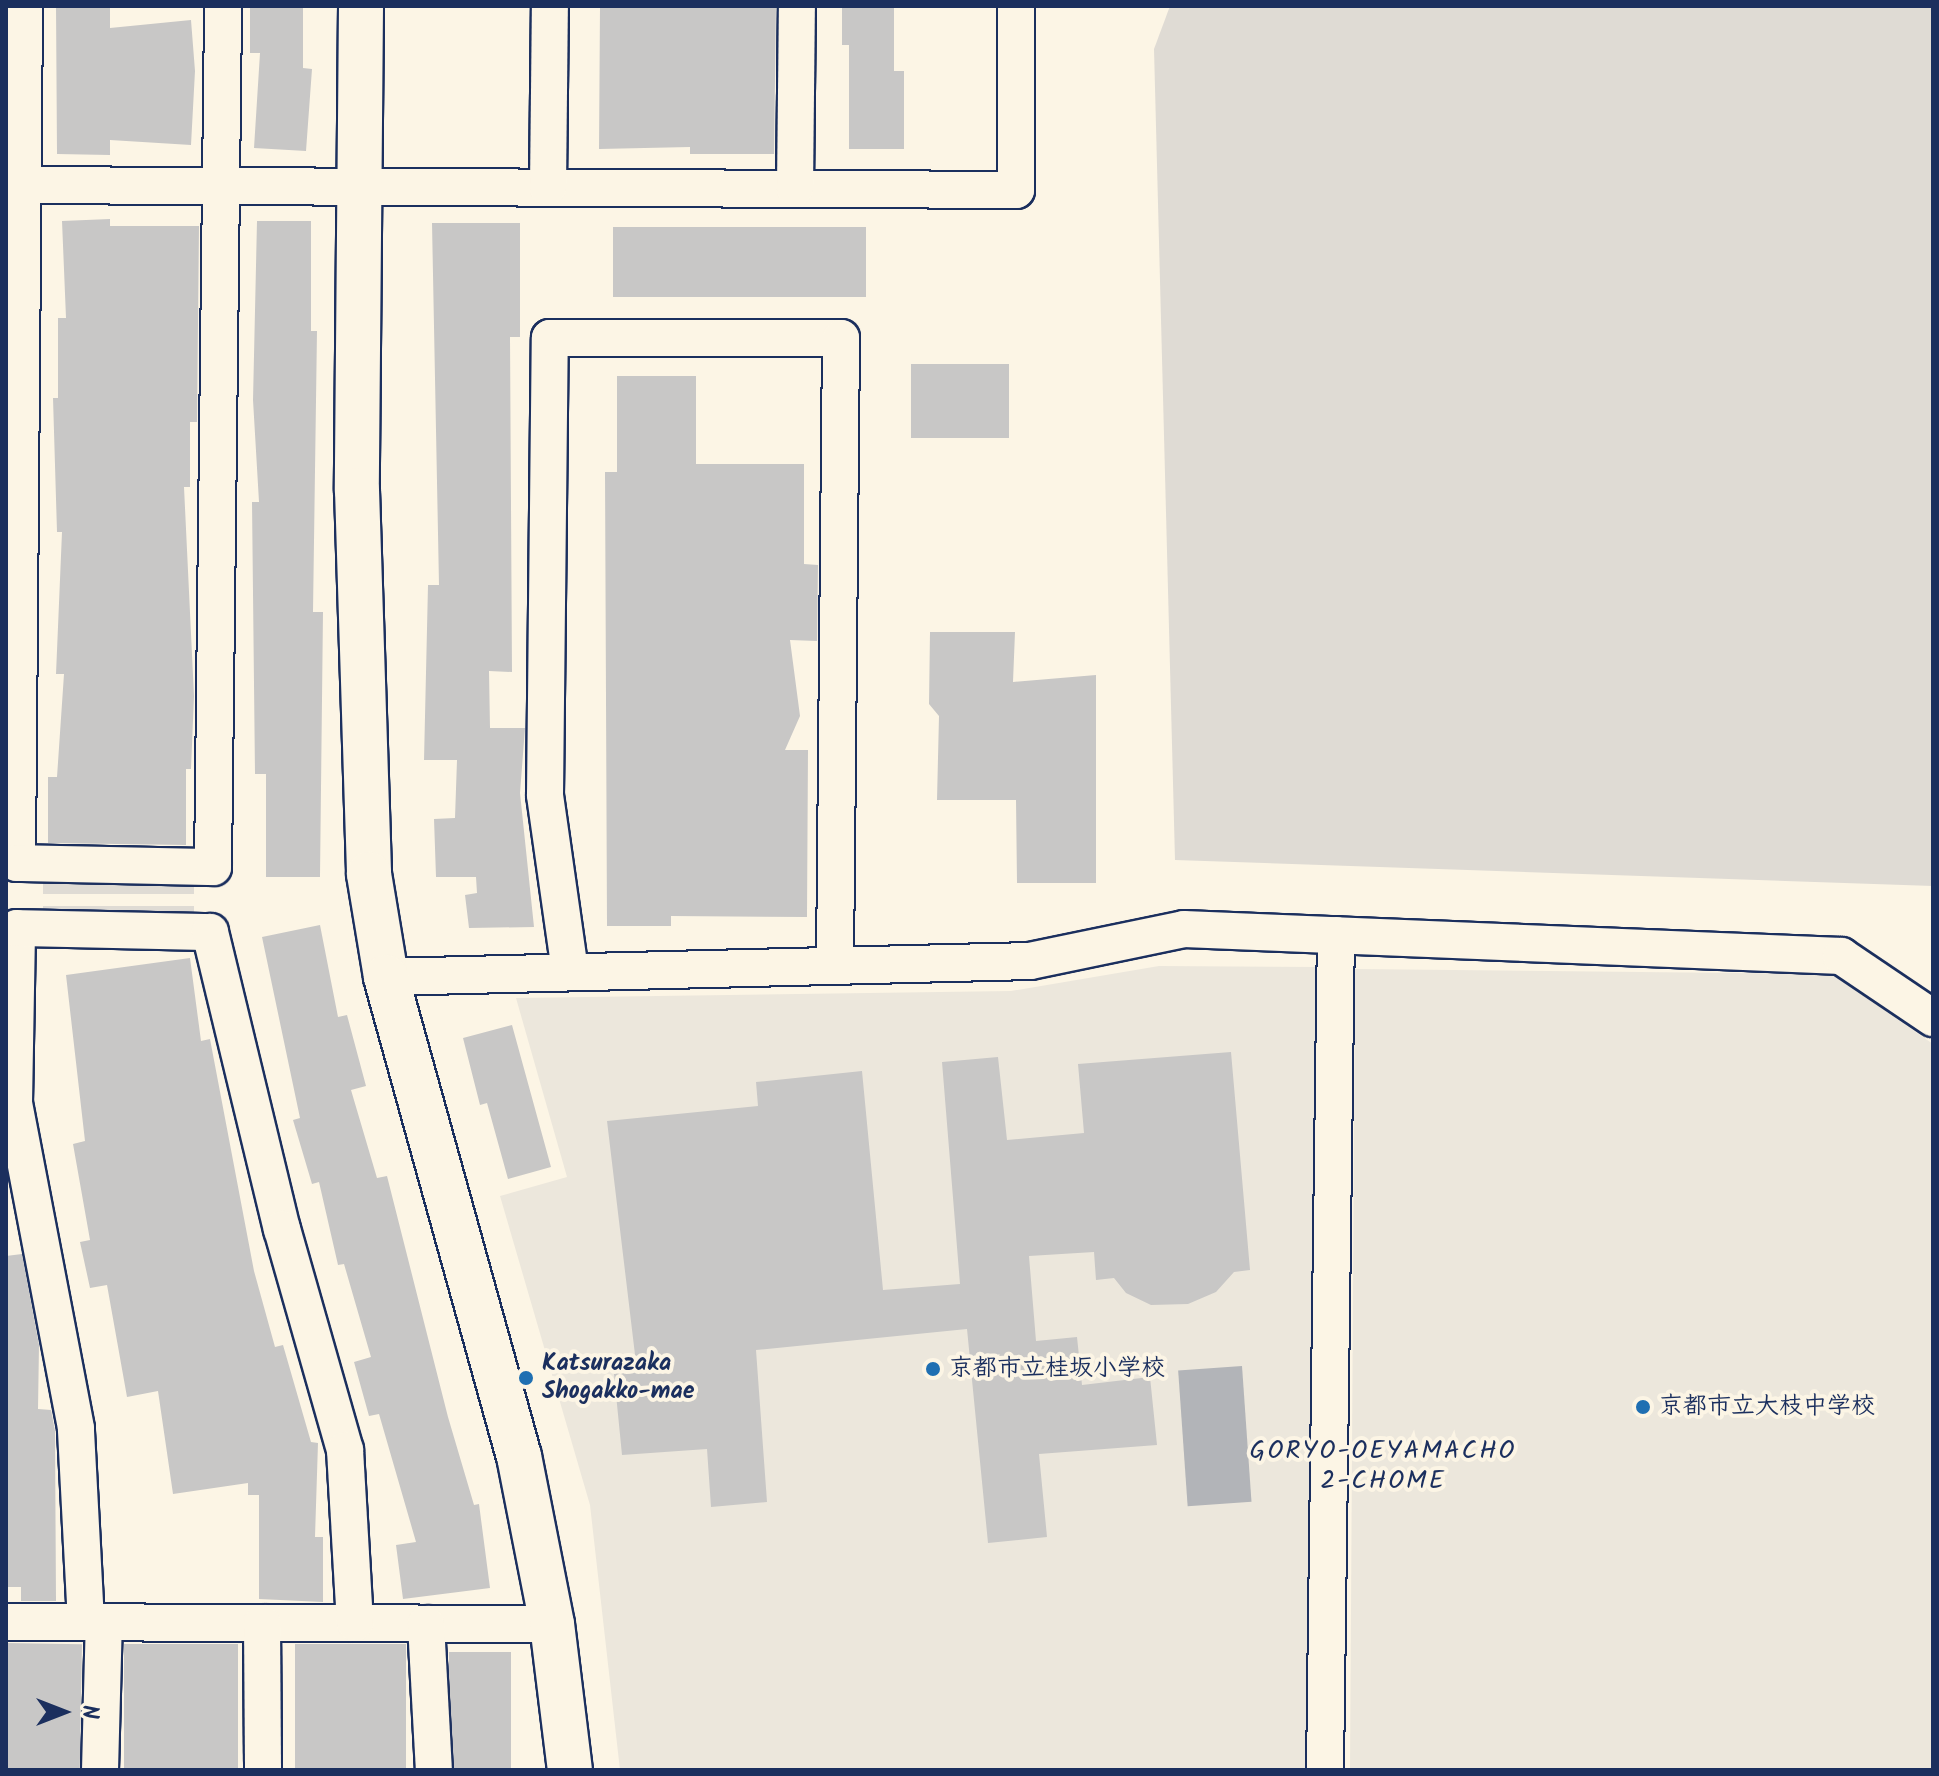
<!DOCTYPE html>
<meta charset="utf-8">
<style>
body{margin:0}
#map{position:relative;width:1939px;height:1776px;overflow:hidden;background:#fcf5e5;font-family:Kalam,"Klee One",sans-serif}
div>[style]{position:absolute}
[style*='--x']{left:calc(var(--x)*1px);top:calc(var(--y)*1px);width:calc(var(--w)*1px);rotate:calc(var(--a)*1deg)}
.built>*{inset:0;background:#ece7dc}
.green>*{inset:0;background:#dfdbd4;transform-origin:0 0}
.water>*{inset:0;background:#b2b4b8;transform-origin:0 0}
.building>*{inset:0;background:#c8c7c6;transform-origin:0 0}
.roads{filter:drop-shadow(2px 0 #1b2f5e) drop-shadow(-2px 0 #1b2f5e) drop-shadow(0 2px #1b2f5e) drop-shadow(0 -2px #1b2f5e)}
.street>*{height:36px;margin:-18px;padding:0 18px;transform-origin:18px;border-radius:18px;background:#fcf5e5}
.secondary>*{height:44px;margin:-22px;padding:0 22px;transform-origin:22px;border-radius:22px;background:#fcf5e5}
.dots>*{width:22px;height:22px;translate:-50% -50%;box-sizing:border-box;border:4px solid #fcf5e5;border-radius:50%}
span{translate:-50% -50%;white-space:nowrap;text-align:center;line-height:1.15;-webkit-text-stroke:8px #fcf5e5;paint-order:stroke}
.poi-label{font-size:24px;color:#1b2f5e;font-weight:700}
.left{translate:0 -50%;text-align:left}
.neighbourhood-label{font-size:26px;color:#1b2f5e;letter-spacing:2px}
.frame{position:absolute;inset:0;border:8px solid #1b2f5e;pointer-events:none}
.north{position:absolute;left:24px;top:1672px;width:80px;height:80px;-webkit-text-stroke:6px #fcf5e5;paint-order:stroke;rotate:90deg;font-size:22px;font-weight:700;line-height:32px;text-align:center;color:#1b2f5e}
.north::after{content:'';display:block;margin:auto;width:28px;height:36px;background:#1b2f5e;clip-path:polygon(50% 0,100% 100%,50% 72%,0 100%)}
</style>
<div id="map">
<div class="built">
<i style="clip-path:polygon(1159px 966px,1318px 967px,1313px 1770px,620px 1770px,590px 1505px,500px 1196px,567px 1177px,516px 998px,1011px 991px)"></i>
<i style="clip-path:polygon(1355px 969px,1832px 974px,1933px 1044px,1933px 1770px,1350px 1770px)"></i>
</div>
<div class="green">
<i style="clip-path:polygon(1170px 6px,1933px 6px,1933px 886px,1175px 860px,1154px 49px)"></i>
<i style="left:43px;top:881px;width:151px;height:13px"></i>
<i style="left:43px;top:906px;width:151px;height:13px"></i>
</div>
<div class="water">
<i style="left:1242px;top:1366px;width:136px;height:64px;rotate:86deg"></i>
</div>
<div class="building">
<i style="clip-path:polygon(56px 6px,110px 6px,110px 28px,191px 20px,195px 71px,191px 145px,110px 140px,110px 155px,57px 154px)"></i>
<i style="clip-path:polygon(250px 6px,303px 6px,303px 68px,312px 69px,306px 151px,254px 148px,260px 53px,250px 53px)"></i>
<i style="clip-path:polygon(600px 6px,776px 6px,774px 154px,690px 154px,690px 147px,599px 149px)"></i>
<i style="clip-path:polygon(842px 6px,894px 6px,894px 71px,904px 71px,904px 149px,849px 149px,849px 45px,842px 45px)"></i>
<i style="clip-path:polygon(110px 219px,110px 226px,199px 226px,197px 422px,190px 422px,190px 487px,184px 487px,194px 696px,191px 769px,186px 769px,186px 845px,48px 843px,48px 777px,57px 777px,64px 674px,56px 674px,62px 532px,57px 532px,53px 398px,58px 398px,58px 318px,66px 318px,62px 221px)"></i>
<i style="clip-path:polygon(257px 221px,311px 221px,311px 331px,317px 331px,313px 612px,323px 612px,320px 877px,266px 877px,266px 774px,255px 774px,252px 502px,259px 502px,253px 400px)"></i>
<i style="clip-path:polygon(432px 223px,520px 223px,520px 337px,510px 337px,512px 672px,489px 671px,490px 728px,525px 728px,520px 793px,534px 927px,469px 928px,465px 895px,477px 893px,476px 877px,436px 877px,434px 819px,455px 818px,457px 760px,424px 760px,428px 585px,439px 585px)"></i>
<i style="left:866px;top:227px;width:70px;height:253px;rotate:90deg"></i>
<i style="left:911px;top:364px;width:98px;height:74px"></i>
<i style="clip-path:polygon(617px 376px,696px 376px,696px 464px,804px 464px,804px 564px,818px 565px,817px 641px,790px 640px,800px 716px,785px 750px,808px 750px,807px 917px,671px 916px,671px 926px,607px 926px,605px 472px,617px 472px)"></i>
<i style="clip-path:polygon(930px 632px,1015px 632px,1013px 682px,1096px 675px,1096px 883px,1017px 883px,1016px 800px,937px 800px,939px 716px,929px 704px)"></i>
<i style="clip-path:polygon(320px 925px,338px 1017px,347px 1015px,366px 1086px,351px 1090px,377px 1178px,387px 1176px,448px 1417px,474px 1505px,479px 1504px,490px 1588px,403px 1599px,396px 1545px,416px 1542px,379px 1414px,369px 1416px,354px 1362px,371px 1357px,344px 1264px,338px 1265px,319px 1182px,312px 1184px,293px 1120px,300px 1118px,262px 937px)"></i>
<i style="clip-path:polygon(190px 958px,201px 1041px,210px 1039px,254px 1271px,275px 1347px,283px 1345px,311px 1442px,318px 1443px,315px 1537px,323px 1537px,323px 1602px,259px 1599px,259px 1495px,248px 1495px,248px 1483px,173px 1494px,158px 1391px,127px 1397px,107px 1285px,90px 1288px,80px 1242px,90px 1240px,73px 1144px,85px 1141px,66px 975px)"></i>
<i style="clip-path:polygon(512px 1025px,551px 1167px,508px 1179px,487px 1103px,480px 1105px,463px 1038px)"></i>
<i style="clip-path:polygon(1231px 1052px,1250px 1270px,1234px 1272px,1216px 1292px,1188px 1304px,1151px 1305px,1126px 1293px,1114px 1278px,1096px 1280px,1094px 1252px,1029px 1256px,1036px 1341px,1077px 1337px,1082px 1385px,1150px 1377px,1157px 1445px,1039px 1454px,1047px 1537px,988px 1543px,967px 1329px,756px 1350px,767px 1502px,711px 1507px,707px 1449px,622px 1455px,613px 1364px,636px 1363px,607px 1121px,758px 1106px,756px 1082px,862px 1071px,883px 1290px,960px 1284px,942px 1062px,998px 1057px,1007px 1140px,1084px 1133px,1078px 1064px)"></i>
<i style="clip-path:polygon(22px 1254px,39px 1345px,38px 1409px,51px 1410px,55px 1431px,56px 1601px,21px 1601px,21px 1587px,6px 1587px,6px 1256px)"></i>
<i style="left:6px;top:1643px;width:76px;height:127px;rotate:1deg"></i>
<i style="left:124px;top:1644px;width:114px;height:126px"></i>
<i style="left:295px;top:1644px;width:111px;height:126px"></i>
<i style="left:449px;top:1652px;width:62px;height:118px"></i>
</div>
<div class="roads">
<div class="street">
<i style="--x:24;--y:6;--w:857;--a:90.47"></i>
<i style="--x:17;--y:863;--w:196;--a:1.2"></i>
<i style="--x:213;--y:867;--w:861;--a:-89.33"></i>
<i style="--x:6;--y:185;--w:1010;--a:0.28"></i>
<i style="--x:1016;--y:190;--w:184;--a:-90"></i>
<i style="--x:548;--y:187;--w:181;--a:-89.4"></i>
<i style="--x:795;--y:188;--w:182;--a:-89.4"></i>
<i style="--x:570;--y:971;--w:178;--a:-98.1"></i>
<i style="--x:545;--y:795;--w:457;--a:-89.4"></i>
<i style="--x:550;--y:338;--w:291;--a:0"></i>
<i style="--x:841;--y:338;--w:624;--a:90.55"></i>
<i style="--x:386;--y:977;--w:644;--a:-1.42"></i>
<i style="--x:1030;--y:961;--w:157;--a:-11.7"></i>
<i style="--x:1184;--y:929;--w:658;--a:2.35"></i>
<i style="--x:1841;--y:956;--w:111;--a:34"></i>
<i style="--x:6;--y:1622;--w:546;--a:0.21"></i>
<i style="--x:86;--y:1622;--w:194;--a:-93"></i>
<i style="--x:76;--y:1428;--w:331;--a:-100.8"></i>
<i style="--x:14;--y:1103;--w:175;--a:-89"></i>
<i style="--x:17;--y:928;--w:193;--a:1.2"></i>
<i style="--x:210;--y:932;--w:306;--a:76.4"></i>
<i style="--x:282;--y:1229;--w:230;--a:74.1"></i>
<i style="--x:345;--y:1450;--w:173;--a:86.7"></i>
<i style="--x:262;--y:1623;--w:147;--a:89.6"></i>
<i style="--x:426;--y:1624;--w:146;--a:86.9"></i>
<i style="--x:100;--y:1770;--w:148;--a:-88.5"></i>
<i style="--x:1325;--y:1770;--w:835;--a:-89.25"></i>
</div>
<div class="secondary">
<i style="--x:361;--y:6;--w:484;--a:90.5"></i>
<i style="--x:357;--y:490;--w:384;--a:88.2"></i>
<i style="--x:369;--y:874;--w:104;--a:80.6"></i>
<i style="--x:386;--y:977;--w:497;--a:74.5"></i>
<i style="--x:519;--y:1456;--w:171;--a:78.9"></i>
<i style="--x:552;--y:1624;--w:147;--a:83"></i>
</div>
</div>
<div class="dots">
<i style="left:933px;top:1369px;background:#1f6fb2"></i>
<i style="left:526px;top:1378px;background:#1f6fb2"></i>
<i style="left:1643px;top:1407px;background:#1f6fb2"></i>
</div>
<div class="poi-label">
<span class="left" style="left:542px;top:1378px">Katsurazaka<br>Shogakko-mae</span>
<span class="left" style="left:949px;top:1369px">京都市立桂坂小学校</span>
<span class="left" style="left:1659px;top:1407px">京都市立大枝中学校</span>
</div>
<div class="neighbourhood-label">
<span style="left:1383px;top:1467px">GORYO-OEYAMACHO<br>2-CHOME</span>
</div>
<div class="frame"></div>
<div class="north">N</div>
</div>
